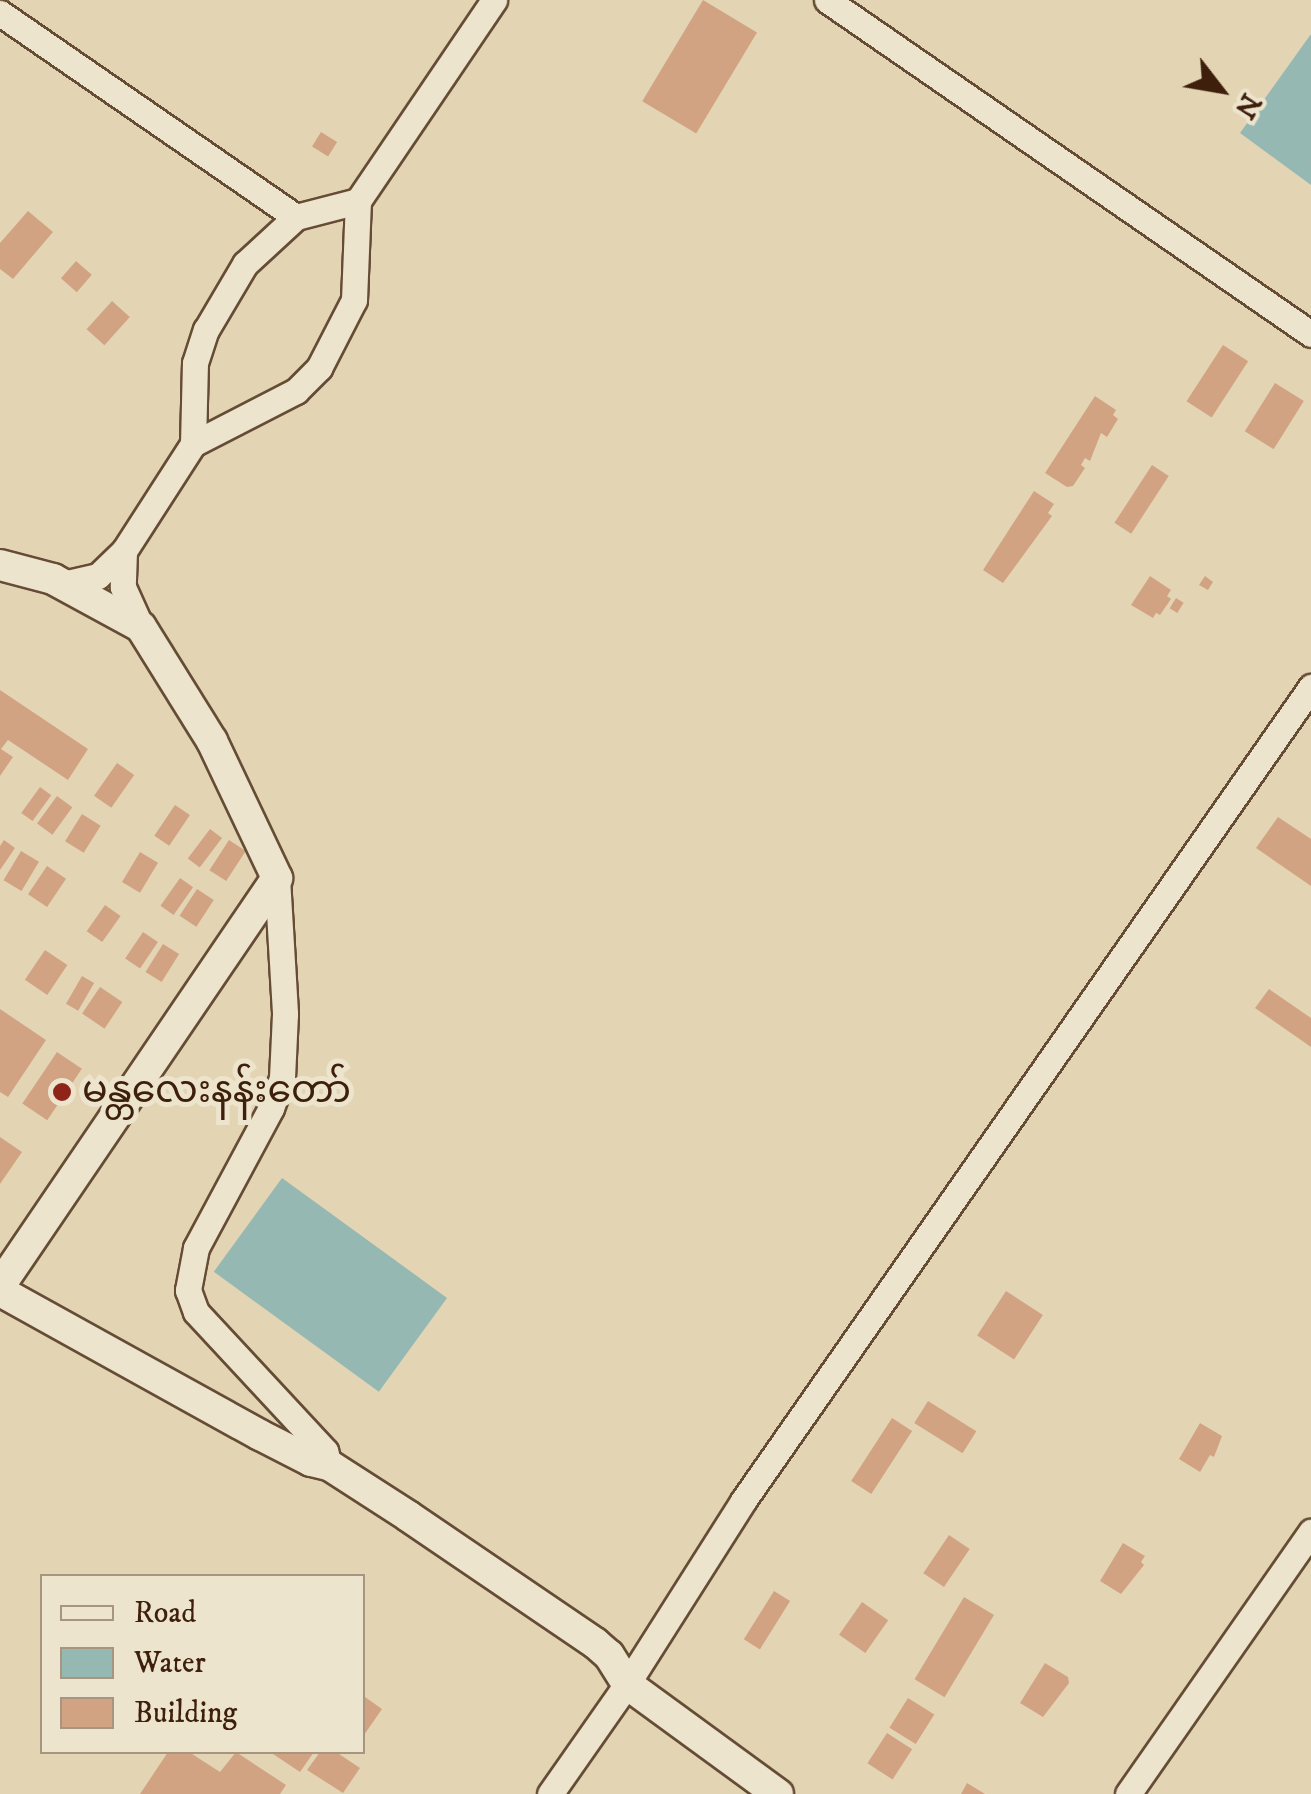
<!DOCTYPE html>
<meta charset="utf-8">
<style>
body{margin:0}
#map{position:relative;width:1311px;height:1794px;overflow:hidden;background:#e3d5b4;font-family:"IM FELL DW Pica","Noto Sans Myanmar",serif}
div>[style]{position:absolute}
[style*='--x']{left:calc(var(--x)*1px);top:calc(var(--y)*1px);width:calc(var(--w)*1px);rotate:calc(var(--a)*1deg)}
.water>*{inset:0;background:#96b8b3;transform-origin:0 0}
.building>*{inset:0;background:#d2a383;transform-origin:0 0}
.roads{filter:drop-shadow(2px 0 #664c35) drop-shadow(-2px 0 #664c35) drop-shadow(0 2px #664c35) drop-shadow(0 -2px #664c35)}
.minor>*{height:25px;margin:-12.5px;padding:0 12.5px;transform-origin:12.5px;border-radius:12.5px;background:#ede4ce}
.tertiary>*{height:30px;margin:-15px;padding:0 15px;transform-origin:15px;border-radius:15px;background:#ede4ce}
.dots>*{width:28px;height:28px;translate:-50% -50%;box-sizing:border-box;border:5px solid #ede4ce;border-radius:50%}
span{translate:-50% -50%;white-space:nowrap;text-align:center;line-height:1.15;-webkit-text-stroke:10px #ede4ce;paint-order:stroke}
.poi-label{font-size:38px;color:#3d1f0b}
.left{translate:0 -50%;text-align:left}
.legend{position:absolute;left:40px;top:1574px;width:325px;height:180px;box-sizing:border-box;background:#ede4ce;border:2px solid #a79580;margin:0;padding:12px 18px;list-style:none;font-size:30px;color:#3d1f0b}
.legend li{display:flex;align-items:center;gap:20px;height:50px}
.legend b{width:50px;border:2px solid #a79580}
.north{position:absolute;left:1171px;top:40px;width:100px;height:100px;-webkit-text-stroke:8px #ede4ce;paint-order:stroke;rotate:121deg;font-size:28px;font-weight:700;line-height:40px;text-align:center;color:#3d1f0b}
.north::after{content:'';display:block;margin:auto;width:35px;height:45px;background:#3d1f0b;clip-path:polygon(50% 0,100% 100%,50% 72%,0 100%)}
</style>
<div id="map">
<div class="water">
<i style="clip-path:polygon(1311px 34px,1311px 185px,1240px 133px)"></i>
<i style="left:282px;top:1178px;width:204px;height:116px;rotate:36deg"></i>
</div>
<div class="building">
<i style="left:703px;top:0;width:63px;height:118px;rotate:31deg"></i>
<i style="left:321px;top:132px;width:19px;height:17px;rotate:32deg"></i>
<i style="clip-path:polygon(28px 211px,53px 232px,13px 279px,0 269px,0 243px)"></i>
<i style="left:76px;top:261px;width:21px;height:23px;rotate:41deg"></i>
<i style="left:112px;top:301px;width:24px;height:38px;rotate:42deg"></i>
<i style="left:1223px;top:345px;width:30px;height:67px;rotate:33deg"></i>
<i style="left:1275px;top:383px;width:34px;height:57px;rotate:32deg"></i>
<i style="clip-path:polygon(1095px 396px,1116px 410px,1113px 415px,1118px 419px,1107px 437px,1101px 433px,1090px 461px,1085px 458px,1081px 465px,1085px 468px,1073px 486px,1067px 487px,1045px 473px)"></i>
<i style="left:1152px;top:465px;width:20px;height:69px;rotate:33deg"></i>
<i style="clip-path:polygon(1034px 491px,1054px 504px,1048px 513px,1052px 516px,1003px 583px,983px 570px)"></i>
<i style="clip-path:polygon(1150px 576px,1171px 590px,1167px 596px,1171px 599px,1160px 615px,1156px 613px,1153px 618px,1131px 605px)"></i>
<i style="clip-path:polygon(1205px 576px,1213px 582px,1208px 590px,1199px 585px)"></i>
<i style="left:1176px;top:598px;width:9px;height:12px;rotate:32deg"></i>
<i style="clip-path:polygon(0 690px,88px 749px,68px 780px,8px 740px,1px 749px,13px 757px,0 776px)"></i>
<i style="left:117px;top:763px;width:21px;height:40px;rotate:35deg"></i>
<i style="left:40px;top:787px;width:14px;height:32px;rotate:36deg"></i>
<i style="left:57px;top:796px;width:19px;height:34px;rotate:36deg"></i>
<i style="left:175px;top:805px;width:18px;height:37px;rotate:34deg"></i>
<i style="left:82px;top:814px;width:22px;height:32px;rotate:32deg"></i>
<i style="clip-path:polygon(1278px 817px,1311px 839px,1311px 886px,1256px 848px)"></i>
<i style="left:210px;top:829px;width:15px;height:37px;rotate:37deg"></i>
<i style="clip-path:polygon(4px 840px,15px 848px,0 870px,0 846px)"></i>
<i style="left:229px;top:840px;width:20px;height:36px;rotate:33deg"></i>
<i style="left:21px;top:851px;width:21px;height:34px;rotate:31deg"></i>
<i style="left:140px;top:852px;width:21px;height:35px;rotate:31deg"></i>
<i style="left:47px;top:866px;width:23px;height:34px;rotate:34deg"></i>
<i style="left:180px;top:878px;width:16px;height:34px;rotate:35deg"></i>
<i style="left:197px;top:889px;width:20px;height:32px;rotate:33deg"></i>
<i style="left:105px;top:905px;width:19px;height:32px;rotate:35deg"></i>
<i style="left:143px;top:932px;width:18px;height:32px;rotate:34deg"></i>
<i style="left:163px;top:944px;width:19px;height:33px;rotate:32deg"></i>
<i style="left:45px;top:950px;width:27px;height:36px;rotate:34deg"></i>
<i style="left:82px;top:976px;width:14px;height:32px;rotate:30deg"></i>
<i style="left:100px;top:987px;width:27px;height:32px;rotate:34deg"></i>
<i style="clip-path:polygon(1269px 989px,1311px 1018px,1311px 1047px,1255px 1008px)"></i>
<i style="clip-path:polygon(0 1009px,46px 1040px,8px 1097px,0 1092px)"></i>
<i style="left:57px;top:1052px;width:30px;height:62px;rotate:34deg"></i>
<i style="clip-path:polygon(0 1137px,22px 1152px,0 1184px)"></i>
<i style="left:1006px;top:1291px;width:44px;height:53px;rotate:33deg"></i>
<i style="left:928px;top:1401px;width:57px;height:26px;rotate:32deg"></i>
<i style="left:892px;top:1418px;width:24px;height:75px;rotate:33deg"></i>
<i style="clip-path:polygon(1200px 1423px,1222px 1436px,1214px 1457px,1210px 1455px,1200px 1472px,1179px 1459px)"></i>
<i style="left:949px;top:1535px;width:25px;height:46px;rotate:34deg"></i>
<i style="clip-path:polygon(1123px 1543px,1145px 1556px,1141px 1562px,1144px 1565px,1121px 1594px,1100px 1581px)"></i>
<i style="left:774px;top:1591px;width:19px;height:57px;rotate:32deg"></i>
<i style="left:964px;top:1597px;width:35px;height:96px;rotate:31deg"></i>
<i style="left:862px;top:1602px;width:32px;height:40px;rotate:35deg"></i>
<i style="clip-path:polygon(1045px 1663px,1068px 1677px,1069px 1683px,1043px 1717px,1020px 1703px)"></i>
<i style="clip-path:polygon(365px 1697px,382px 1709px,362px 1738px,362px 1702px)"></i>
<i style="left:908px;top:1698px;width:31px;height:35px;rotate:32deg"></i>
<i style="left:887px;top:1733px;width:30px;height:36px;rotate:33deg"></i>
<i style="clip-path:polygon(168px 1752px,189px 1752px,220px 1772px,236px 1752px,286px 1785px,280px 1794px,140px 1794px)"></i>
<i style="clip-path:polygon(270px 1752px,314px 1752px,300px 1772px)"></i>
<i style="clip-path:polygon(320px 1752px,336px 1752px,360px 1768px,343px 1793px,307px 1770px)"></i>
<i style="clip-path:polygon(967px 1783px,985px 1794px,961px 1794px)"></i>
</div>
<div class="roads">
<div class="minor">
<i style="--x:827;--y:0;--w:588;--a:34.61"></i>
<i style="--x:0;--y:13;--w:359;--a:34.6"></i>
<i style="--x:193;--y:444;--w:81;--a:-88.6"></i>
<i style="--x:195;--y:363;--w:35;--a:-72"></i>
<i style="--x:206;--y:330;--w:77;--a:-59.4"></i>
<i style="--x:245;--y:264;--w:69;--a:-42.7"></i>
<i style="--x:296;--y:217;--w:64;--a:-14.5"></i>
<i style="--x:124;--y:551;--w:36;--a:92"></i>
<i style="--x:123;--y:587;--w:44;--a:65.8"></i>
<i style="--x:63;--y:584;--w:36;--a:-13"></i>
<i style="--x:98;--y:576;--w:36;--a:-44"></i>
<i style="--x:124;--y:551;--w:127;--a:-57.2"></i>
<i style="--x:193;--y:444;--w:116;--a:-27.2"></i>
<i style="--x:296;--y:391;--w:33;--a:-45"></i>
<i style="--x:319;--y:368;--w:76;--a:-62.8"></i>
<i style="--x:354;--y:300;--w:99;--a:-87.7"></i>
<i style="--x:358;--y:201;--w:243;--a:-55.9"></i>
<i style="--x:277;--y:878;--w:136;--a:86.6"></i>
<i style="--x:285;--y:1014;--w:64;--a:92.7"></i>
<i style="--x:282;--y:1078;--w:32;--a:110"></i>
<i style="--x:271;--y:1108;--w:159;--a:118.2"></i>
<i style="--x:196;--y:1248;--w:43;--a:100.8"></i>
<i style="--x:188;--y:1290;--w:23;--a:70"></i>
<i style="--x:196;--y:1312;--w:190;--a:47.1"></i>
<i style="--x:325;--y:1451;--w:15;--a:74"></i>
<i style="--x:550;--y:1794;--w:134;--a:-55"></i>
<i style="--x:627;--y:1684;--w:217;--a:-57.6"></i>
<i style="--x:743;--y:1501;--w:993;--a:-55.09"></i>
<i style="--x:1128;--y:1794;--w:320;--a:-55.1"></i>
</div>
<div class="tertiary">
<i style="--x:0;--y:565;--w:55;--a:14.8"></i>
<i style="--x:53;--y:579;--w:100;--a:28.6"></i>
<i style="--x:141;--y:627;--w:134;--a:58.1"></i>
<i style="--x:212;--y:741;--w:152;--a:64.6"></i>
<i style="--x:277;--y:878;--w:493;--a:124.2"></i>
<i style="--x:0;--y:1291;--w:297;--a:29"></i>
<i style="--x:260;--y:1435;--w:57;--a:27"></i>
<i style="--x:311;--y:1461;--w:18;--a:13"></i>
<i style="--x:329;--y:1465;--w:94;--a:32.8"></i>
<i style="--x:408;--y:1516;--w:226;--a:34.2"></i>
<i style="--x:595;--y:1643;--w:18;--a:41"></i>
<i style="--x:609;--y:1655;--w:34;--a:58"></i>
<i style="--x:627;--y:1684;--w:187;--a:36.1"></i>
</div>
</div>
<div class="dots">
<i style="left:62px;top:1092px;background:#8f2418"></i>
</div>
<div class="poi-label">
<span class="left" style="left:82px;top:1092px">မန္တလေးနန်းတော်</span>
</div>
<ul class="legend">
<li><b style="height:12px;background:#ede4ce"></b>Road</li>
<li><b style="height:28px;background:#96b8b3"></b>Water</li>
<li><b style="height:28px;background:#d2a383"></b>Building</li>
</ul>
<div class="north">N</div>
</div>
